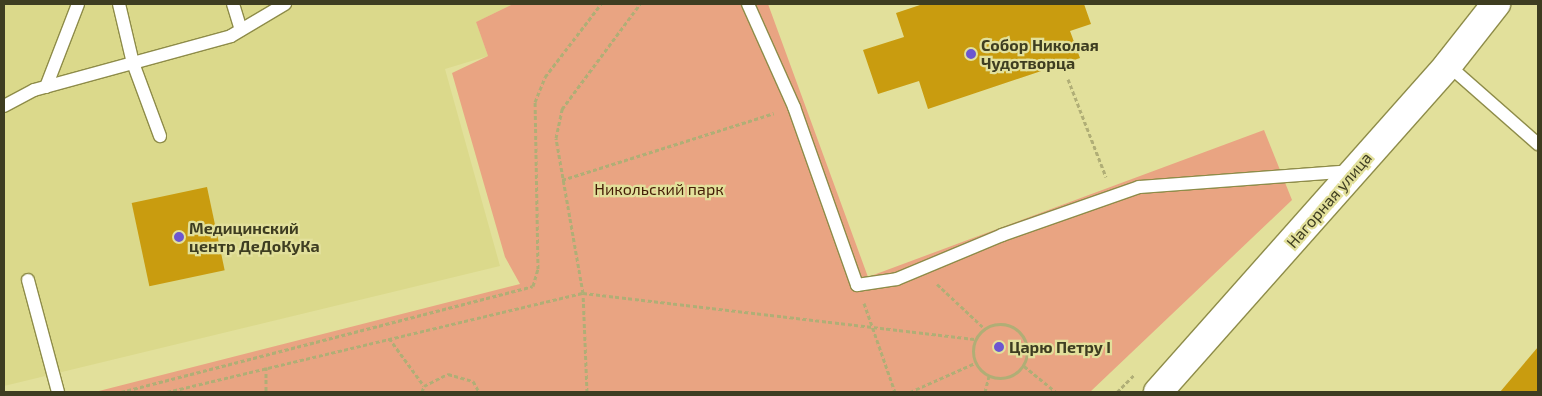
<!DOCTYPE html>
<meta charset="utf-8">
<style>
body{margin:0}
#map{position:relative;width:1542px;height:396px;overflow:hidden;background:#e2e09b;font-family:"Exo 2",sans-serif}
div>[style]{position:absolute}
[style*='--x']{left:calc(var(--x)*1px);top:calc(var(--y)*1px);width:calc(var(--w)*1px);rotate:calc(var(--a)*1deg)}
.built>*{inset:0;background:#dbd98b}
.green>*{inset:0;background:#e9a482}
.building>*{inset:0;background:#c99c0f;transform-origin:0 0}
.path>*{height:3px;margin-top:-1.5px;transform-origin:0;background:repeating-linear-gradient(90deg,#b0ae76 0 4px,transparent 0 6.5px)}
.path>.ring{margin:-1.5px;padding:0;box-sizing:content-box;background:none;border:3px solid #b0ae76;border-radius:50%}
.roads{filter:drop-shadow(1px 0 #8e8c49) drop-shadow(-1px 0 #8e8c49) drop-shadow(0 1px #8e8c49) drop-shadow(0 -1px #8e8c49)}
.service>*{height:12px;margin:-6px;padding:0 6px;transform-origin:6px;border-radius:6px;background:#fff}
.tertiary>*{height:28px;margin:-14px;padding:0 14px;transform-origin:14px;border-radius:14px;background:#fff}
.dots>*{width:14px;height:14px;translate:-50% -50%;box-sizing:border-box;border:2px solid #e2e09b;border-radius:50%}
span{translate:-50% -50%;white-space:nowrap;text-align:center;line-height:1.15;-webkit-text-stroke:4.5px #e2e09b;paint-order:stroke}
.poi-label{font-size:16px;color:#3e3d21;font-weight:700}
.left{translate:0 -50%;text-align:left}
.park-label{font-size:16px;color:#451d06}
.street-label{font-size:16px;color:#3e3d21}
.frame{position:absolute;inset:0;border:5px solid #3e3d21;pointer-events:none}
</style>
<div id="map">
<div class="built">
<i style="clip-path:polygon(4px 4px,513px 4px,476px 22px,488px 56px,445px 69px,500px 266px,4px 386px)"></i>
</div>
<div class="green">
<i style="clip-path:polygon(513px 4px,768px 4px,868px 277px,1264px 130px,1292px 200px,1090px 392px,95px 392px,520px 284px,505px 257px,452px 73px,488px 56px,476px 22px)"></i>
</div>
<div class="building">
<i style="clip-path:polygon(923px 4px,1084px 4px,1091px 24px,1070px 31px,1080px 58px,928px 109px,919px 81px,878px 94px,863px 50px,904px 37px,896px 13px)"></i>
<i style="left:207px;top:187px;width:85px;height:77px;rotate:78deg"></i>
<i style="clip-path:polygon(1538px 347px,1538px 392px,1500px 392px)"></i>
</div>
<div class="path">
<i style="--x:1068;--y:79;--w:105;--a:68.8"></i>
<i style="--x:562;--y:180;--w:222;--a:-17.5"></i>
<i style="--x:937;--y:284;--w:64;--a:43.1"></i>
<i style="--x:864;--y:303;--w:94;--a:70.8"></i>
<i class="ring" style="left:973px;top:324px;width:51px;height:51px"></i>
<i style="--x:389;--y:338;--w:59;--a:53.9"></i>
<i style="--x:1024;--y:366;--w:41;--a:39.1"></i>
<i style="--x:266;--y:367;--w:25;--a:90"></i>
<i style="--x:121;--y:392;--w:425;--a:-14.4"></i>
<i style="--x:533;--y:286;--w:18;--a:-74"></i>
<i style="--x:538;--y:269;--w:167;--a:-91"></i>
<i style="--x:535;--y:102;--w:27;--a:-68"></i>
<i style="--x:545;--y:77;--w:92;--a:-52.5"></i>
<i style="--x:167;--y:392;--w:428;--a:-13.4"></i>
<i style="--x:583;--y:293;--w:396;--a:6.7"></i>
<i style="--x:422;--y:392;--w:6;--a:-72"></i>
<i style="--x:424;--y:386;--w:27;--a:-27"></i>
<i style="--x:448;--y:374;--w:26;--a:16"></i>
<i style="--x:473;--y:381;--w:13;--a:61"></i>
<i style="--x:587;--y:392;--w:99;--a:-92.3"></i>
<i style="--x:583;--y:293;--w:157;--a:-99.9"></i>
<i style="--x:556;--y:138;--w:30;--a:-78"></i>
<i style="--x:562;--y:109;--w:131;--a:-53.4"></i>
<i style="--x:910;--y:392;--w:71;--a:-24"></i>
<i style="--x:985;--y:392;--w:16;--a:-76"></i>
<i style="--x:1117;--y:392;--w:24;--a:-45"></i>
</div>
<div class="roads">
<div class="service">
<i style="--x:119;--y:4;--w:61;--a:76.7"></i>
<i style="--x:133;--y:63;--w:78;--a:69.7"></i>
<i style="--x:233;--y:4;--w:27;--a:73"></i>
<i style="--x:748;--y:4;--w:113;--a:65.9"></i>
<i style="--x:794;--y:107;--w:189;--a:70.5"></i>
<i style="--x:857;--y:285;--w:40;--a:-8.5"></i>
<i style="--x:897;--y:279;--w:114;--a:-22.7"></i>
<i style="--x:1002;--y:235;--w:145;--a:-19.3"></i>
<i style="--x:1139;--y:187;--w:212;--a:-4.3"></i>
<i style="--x:1448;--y:65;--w:120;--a:41.3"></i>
<i style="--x:46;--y:87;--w:89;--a:-68.9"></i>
<i style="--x:4;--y:106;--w:34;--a:-28"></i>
<i style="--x:34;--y:90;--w:204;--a:-15.3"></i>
<i style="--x:231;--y:36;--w:63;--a:-30.7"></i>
<i style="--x:28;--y:280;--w:116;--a:75"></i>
</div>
<div class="tertiary">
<i style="--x:1158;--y:392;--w:437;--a:-48.4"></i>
<i style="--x:1448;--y:65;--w:78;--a:-51.8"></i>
</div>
</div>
<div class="dots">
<i style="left:971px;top:54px;background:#6c56d0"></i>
<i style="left:179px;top:237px;background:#6c56d0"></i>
<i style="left:999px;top:347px;background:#6c56d0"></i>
</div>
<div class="poi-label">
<span class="left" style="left:981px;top:54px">Собор Николая<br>Чудотворца</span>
<span class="left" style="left:189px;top:237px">Медицинский<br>центр ДеДоКуКа</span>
<span class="left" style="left:1009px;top:347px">Царю Петру I</span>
</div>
<div class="park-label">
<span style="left:659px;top:189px">Никольский парк</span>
</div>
<div class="street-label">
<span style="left:1329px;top:200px;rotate:-49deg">Нагорная улица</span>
</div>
<div class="frame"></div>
</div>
